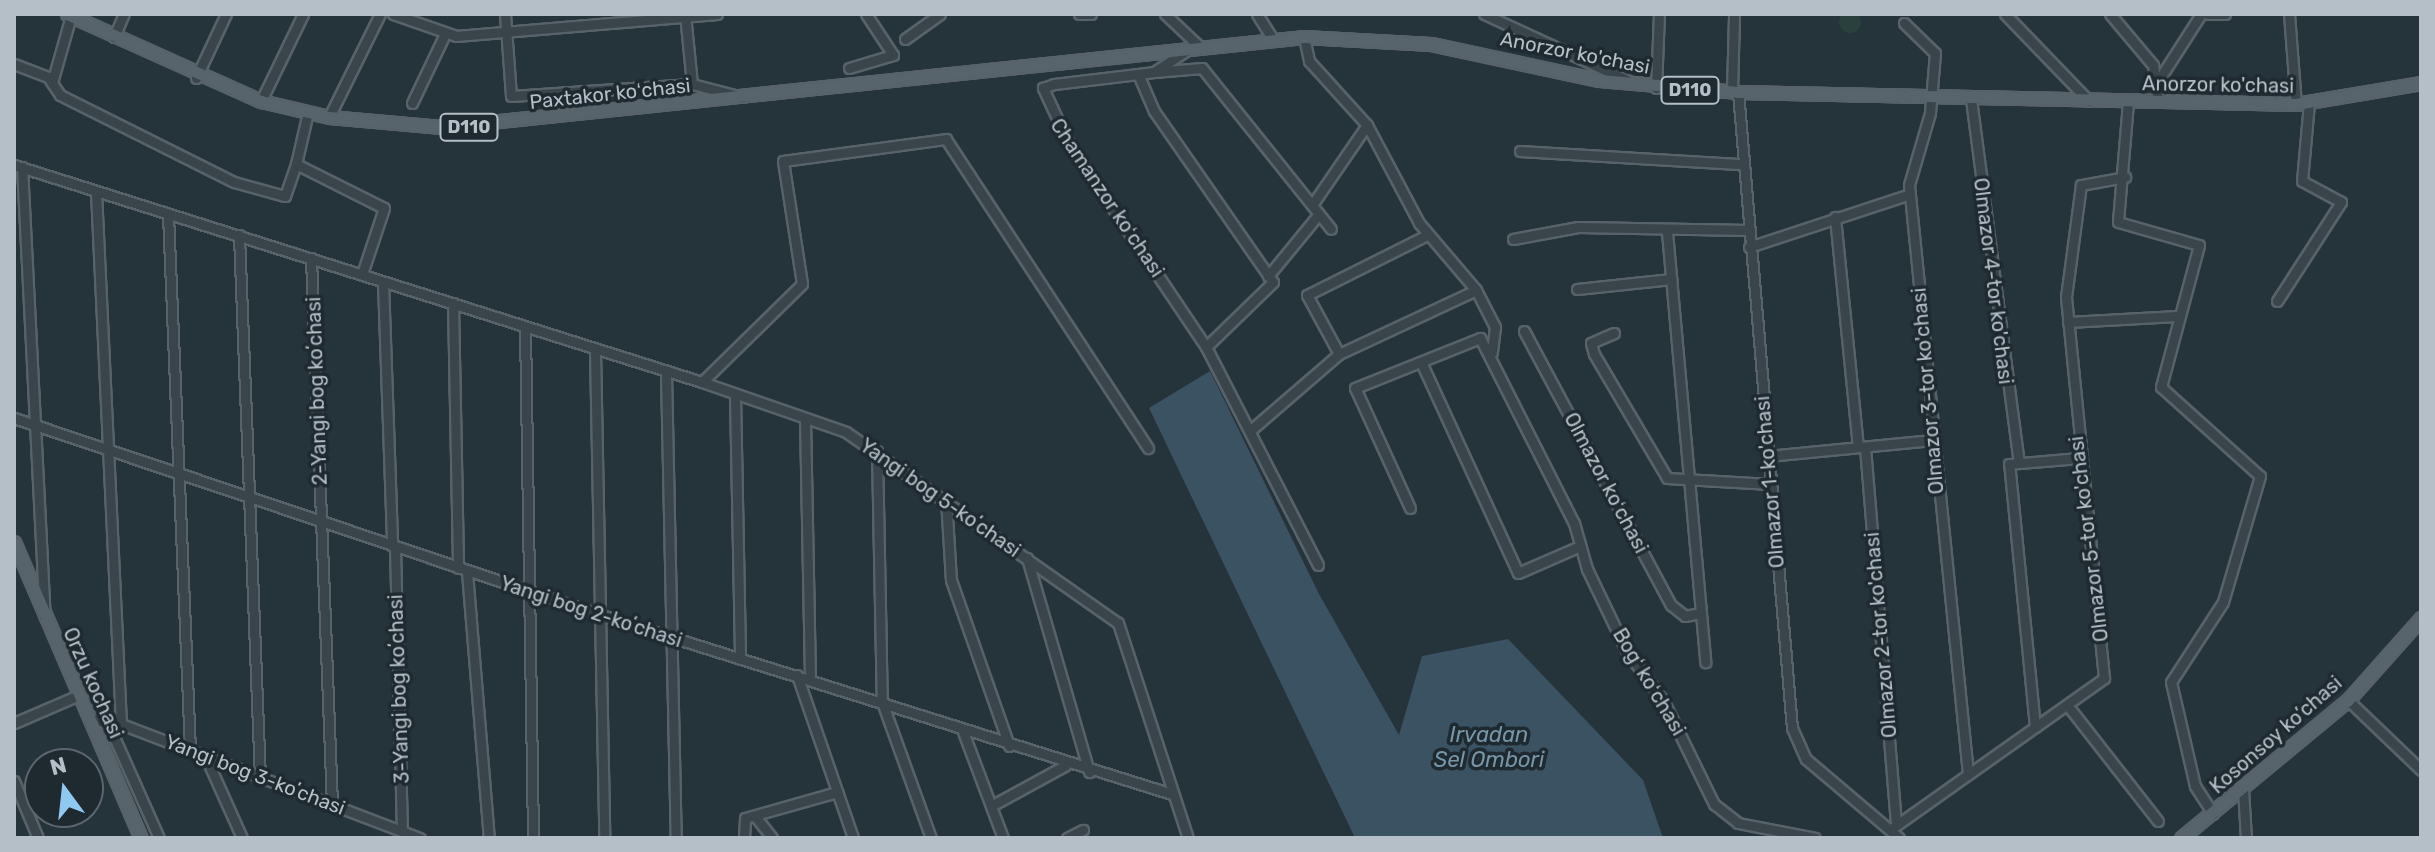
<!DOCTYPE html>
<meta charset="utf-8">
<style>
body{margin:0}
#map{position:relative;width:2435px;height:852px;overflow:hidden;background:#25333b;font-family:Rubik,sans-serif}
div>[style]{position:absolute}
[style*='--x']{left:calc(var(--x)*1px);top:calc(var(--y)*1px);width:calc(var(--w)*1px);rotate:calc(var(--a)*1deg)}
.green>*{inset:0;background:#2a403c}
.round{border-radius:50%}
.water>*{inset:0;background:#3a5261}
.roads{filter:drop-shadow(2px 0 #576269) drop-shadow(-2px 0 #576269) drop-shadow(0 2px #576269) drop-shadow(0 -2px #576269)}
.minor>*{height:9px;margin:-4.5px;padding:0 4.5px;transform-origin:4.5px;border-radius:4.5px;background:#39444b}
.major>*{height:11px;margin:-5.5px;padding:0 5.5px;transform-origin:5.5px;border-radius:5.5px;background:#57646b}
span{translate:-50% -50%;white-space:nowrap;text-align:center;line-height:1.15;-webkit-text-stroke:7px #1e2930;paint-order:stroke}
.shield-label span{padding:2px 6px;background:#1e2930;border:2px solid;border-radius:6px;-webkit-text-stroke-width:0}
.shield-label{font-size:18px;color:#b4bfc7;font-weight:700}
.street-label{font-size:20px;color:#b4bfc7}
.water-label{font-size:22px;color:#7796a8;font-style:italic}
.frame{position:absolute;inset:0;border:16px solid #b4bfc7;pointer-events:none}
.north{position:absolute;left:24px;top:748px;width:80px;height:80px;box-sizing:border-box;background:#1e2930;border:2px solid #5a656c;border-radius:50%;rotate:345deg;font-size:22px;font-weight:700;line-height:32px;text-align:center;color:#b4bfc7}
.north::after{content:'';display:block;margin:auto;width:28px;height:36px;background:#8fc9f1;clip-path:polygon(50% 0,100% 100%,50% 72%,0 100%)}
</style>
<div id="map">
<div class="green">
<i class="round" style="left:1839px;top:11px;width:22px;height:22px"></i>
</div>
<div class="water">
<i style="clip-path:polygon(1210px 371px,1319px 594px,1399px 735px,1422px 656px,1508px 639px,1643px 780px,1663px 838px,1355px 838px,1149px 408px)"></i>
</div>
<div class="roads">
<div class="minor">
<i style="--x:393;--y:14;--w:67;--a:19.2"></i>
<i style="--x:456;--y:36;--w:262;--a:-4.8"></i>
<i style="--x:505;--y:14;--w:82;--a:85.8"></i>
<i style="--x:511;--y:96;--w:181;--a:-3.8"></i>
<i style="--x:692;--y:84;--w:52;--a:14.6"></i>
<i style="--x:685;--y:14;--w:70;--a:84.3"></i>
<i style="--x:1079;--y:14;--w:12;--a:0"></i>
<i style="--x:1165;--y:14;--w:48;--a:43.3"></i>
<i style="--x:1257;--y:14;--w:28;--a:58"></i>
<i style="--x:1484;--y:14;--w:157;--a:24.8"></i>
<i style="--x:2005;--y:14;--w:121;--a:46"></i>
<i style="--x:2110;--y:14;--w:67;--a:49.9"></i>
<i style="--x:2153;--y:65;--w:37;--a:82"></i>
<i style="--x:2207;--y:14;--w:18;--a:0"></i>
<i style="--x:2289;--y:14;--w:90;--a:85.6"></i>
<i style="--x:1904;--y:23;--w:43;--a:44.1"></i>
<i style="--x:1935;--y:53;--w:60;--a:94.8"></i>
<i style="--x:1930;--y:113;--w:75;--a:106.3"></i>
<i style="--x:1909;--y:185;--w:592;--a:84.28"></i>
<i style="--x:114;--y:37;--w:25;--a:-67"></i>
<i style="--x:1304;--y:37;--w:25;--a:78"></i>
<i style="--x:1309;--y:61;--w:86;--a:47.8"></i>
<i style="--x:1367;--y:125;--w:111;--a:62"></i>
<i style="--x:1419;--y:223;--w:88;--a:49.6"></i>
<i style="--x:1476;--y:290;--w:42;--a:62.8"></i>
<i style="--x:1495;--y:327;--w:26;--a:97"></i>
<i style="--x:905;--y:39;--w:43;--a:-35.5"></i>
<i style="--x:14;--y:64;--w:42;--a:21"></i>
<i style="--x:53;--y:79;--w:66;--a:-74.1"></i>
<i style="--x:849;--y:68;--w:46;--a:-16.5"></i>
<i style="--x:893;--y:55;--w:49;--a:-123.4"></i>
<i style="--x:1154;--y:72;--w:43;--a:-33.7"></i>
<i style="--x:1138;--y:74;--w:40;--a:66.6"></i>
<i style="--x:1154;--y:111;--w:208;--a:55.2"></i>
<i style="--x:1273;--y:282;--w:93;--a:135.9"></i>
<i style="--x:1206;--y:347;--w:247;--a:-123.9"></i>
<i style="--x:1068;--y:142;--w:60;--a:-114.8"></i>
<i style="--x:1043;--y:88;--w:12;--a:-20"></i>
<i style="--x:1054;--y:84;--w:85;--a:-6.8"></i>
<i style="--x:1138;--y:74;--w:16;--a:-7"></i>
<i style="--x:1154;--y:72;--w:48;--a:-4.8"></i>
<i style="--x:1202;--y:68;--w:206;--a:51.3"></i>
<i style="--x:196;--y:78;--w:71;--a:-64.9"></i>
<i style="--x:50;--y:80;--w:18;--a:56"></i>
<i style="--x:60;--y:95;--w:195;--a:26.6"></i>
<i style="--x:234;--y:182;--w:53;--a:15.4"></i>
<i style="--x:285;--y:196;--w:34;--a:-71"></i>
<i style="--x:2158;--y:81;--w:80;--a:-57.3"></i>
<i style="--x:1656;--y:88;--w:74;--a:-87.7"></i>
<i style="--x:1732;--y:92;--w:78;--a:-88.5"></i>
<i style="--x:1738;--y:92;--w:638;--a:85.15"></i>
<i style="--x:1792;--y:728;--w:34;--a:66"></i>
<i style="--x:1806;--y:759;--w:122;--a:40.3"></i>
<i style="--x:1971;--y:99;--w:366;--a:82.5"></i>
<i style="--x:261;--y:101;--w:97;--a:-64.2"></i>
<i style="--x:2128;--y:102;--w:120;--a:94.8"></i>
<i style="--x:2118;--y:222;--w:84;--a:15.9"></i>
<i style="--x:2199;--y:245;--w:147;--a:105"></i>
<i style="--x:2161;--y:387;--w:133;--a:42"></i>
<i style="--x:2260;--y:476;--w:131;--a:106.4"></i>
<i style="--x:2223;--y:602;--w:95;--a:123"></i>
<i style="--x:2171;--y:682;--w:107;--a:77"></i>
<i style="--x:2195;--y:786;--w:33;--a:57"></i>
<i style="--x:412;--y:103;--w:74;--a:-64.5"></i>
<i style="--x:308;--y:112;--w:53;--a:103"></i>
<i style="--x:296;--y:164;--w:98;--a:26.6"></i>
<i style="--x:384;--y:208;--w:70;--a:108.4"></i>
<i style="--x:329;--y:117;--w:115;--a:-63.7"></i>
<i style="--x:1520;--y:151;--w:218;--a:3.4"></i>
<i style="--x:14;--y:165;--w:721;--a:17.51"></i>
<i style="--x:22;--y:167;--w:450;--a:87.1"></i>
<i style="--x:96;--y:192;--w:533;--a:87.31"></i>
<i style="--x:1312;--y:205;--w:97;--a:-55.5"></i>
<i style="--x:168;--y:214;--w:537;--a:87.65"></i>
<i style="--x:1835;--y:217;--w:230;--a:84.3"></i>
<i style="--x:1667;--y:232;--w:432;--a:84.9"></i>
<i style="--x:239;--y:235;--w:544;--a:87.79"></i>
<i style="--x:1427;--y:235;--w:134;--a:153.4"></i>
<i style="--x:1307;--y:295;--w:67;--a:61.5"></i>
<i style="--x:1339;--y:354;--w:151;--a:-25"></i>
<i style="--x:1513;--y:239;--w:66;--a:-10.5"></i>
<i style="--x:1578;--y:227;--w:170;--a:1"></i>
<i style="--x:1749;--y:247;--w:169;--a:-18.2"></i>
<i style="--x:311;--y:258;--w:547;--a:87.8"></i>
<i style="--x:1268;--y:276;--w:80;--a:-50.6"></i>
<i style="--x:383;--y:282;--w:264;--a:88"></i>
<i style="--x:1577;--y:289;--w:95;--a:-6.1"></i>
<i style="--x:2277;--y:301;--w:118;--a:-57.1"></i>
<i style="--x:2341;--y:202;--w:44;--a:-151.7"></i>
<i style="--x:2302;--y:181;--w:78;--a:-84.9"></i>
<i style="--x:453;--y:303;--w:265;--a:88.9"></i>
<i style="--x:2068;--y:322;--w:109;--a:-3.2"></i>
<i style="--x:525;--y:327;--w:511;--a:89.1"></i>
<i style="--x:1524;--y:331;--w:311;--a:61.8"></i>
<i style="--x:1671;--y:605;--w:18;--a:38"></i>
<i style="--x:1685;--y:616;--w:15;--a:-11"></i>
<i style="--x:1614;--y:333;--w:25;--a:157"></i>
<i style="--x:1591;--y:343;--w:11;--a:75"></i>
<i style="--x:1594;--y:354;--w:144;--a:59.5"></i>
<i style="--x:1667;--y:478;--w:103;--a:3.3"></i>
<i style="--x:1206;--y:347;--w:245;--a:62.8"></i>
<i style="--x:595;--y:350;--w:488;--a:88.9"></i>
<i style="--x:1421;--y:362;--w:232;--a:65.3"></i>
<i style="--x:1518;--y:573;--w:68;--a:-23.5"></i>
<i style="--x:666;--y:373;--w:465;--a:88.8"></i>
<i style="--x:735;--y:394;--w:265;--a:88.9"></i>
<i style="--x:14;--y:418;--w:619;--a:18.55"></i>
<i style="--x:601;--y:615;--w:598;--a:17.41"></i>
<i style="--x:805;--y:418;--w:260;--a:88.9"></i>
<i style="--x:1252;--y:429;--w:115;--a:-40.8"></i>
<i style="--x:1865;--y:447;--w:376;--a:85.3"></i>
<i style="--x:1148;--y:448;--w:369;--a:-123.2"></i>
<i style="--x:946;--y:139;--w:164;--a:172.3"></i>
<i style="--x:783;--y:161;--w:124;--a:81.2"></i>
<i style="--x:802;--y:284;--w:140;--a:135.6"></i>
<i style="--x:702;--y:382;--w:152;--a:19.1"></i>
<i style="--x:846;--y:432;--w:332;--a:35.1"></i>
<i style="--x:1118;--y:623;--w:226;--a:72"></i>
<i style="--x:877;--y:451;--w:251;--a:88.9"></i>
<i style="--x:882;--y:702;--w:145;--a:70.2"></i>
<i style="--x:1767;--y:456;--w:167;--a:-5.5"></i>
<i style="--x:946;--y:499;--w:81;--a:86.5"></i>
<i style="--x:951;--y:580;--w:176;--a:70.7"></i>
<i style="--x:1410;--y:508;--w:132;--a:-114.6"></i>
<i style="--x:1355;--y:388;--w:135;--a:-21.8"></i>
<i style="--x:1480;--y:338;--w:208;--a:63.1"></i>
<i style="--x:1574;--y:523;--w:48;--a:74.2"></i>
<i style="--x:1587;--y:569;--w:90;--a:64.3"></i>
<i style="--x:1626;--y:650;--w:64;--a:53.8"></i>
<i style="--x:1664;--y:702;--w:114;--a:63.9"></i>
<i style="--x:1714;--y:804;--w:31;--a:38"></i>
<i style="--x:1738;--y:823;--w:78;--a:11"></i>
<i style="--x:395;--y:547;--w:284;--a:88.6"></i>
<i style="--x:1027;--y:558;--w:223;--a:73.8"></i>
<i style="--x:467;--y:572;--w:267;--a:85.3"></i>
<i style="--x:797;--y:675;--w:172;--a:71"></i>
<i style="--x:2348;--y:700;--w:101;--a:43.8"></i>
<i style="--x:2068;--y:706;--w:146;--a:52"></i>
<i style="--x:89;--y:719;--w:32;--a:9"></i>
<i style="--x:121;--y:724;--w:320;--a:20.9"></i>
<i style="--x:106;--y:719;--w:130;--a:66"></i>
<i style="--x:14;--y:723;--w:71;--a:-23.3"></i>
<i style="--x:2035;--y:727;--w:264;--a:-95.6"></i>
<i style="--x:2009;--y:464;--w:72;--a:-4.8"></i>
<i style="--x:962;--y:729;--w:116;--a:69.4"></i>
<i style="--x:207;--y:760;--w:85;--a:65.8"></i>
<i style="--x:14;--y:781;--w:62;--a:67.2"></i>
<i style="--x:2243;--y:789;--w:49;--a:86.5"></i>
<i style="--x:991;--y:806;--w:85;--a:-28.7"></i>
<i style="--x:755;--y:816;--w:28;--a:52"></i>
<i style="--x:1891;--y:829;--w:261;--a:-35.3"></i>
<i style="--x:2104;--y:678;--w:383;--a:-95.7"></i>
<i style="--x:2066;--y:297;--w:113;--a:-82.4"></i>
<i style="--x:2081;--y:185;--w:45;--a:-10.3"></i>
<i style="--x:744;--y:838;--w:20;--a:-87"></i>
<i style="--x:745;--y:818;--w:96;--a:-15.8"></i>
<i style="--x:1067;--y:838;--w:18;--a:-27"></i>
</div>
<div class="major">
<i style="--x:67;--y:14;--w:213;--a:24.2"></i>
<i style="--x:261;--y:101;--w:70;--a:13.2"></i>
<i style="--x:329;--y:117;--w:113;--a:5.1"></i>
<i style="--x:442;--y:127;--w:867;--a:-5.96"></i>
<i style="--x:1304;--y:37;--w:127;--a:3.2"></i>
<i style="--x:1431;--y:44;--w:172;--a:12.1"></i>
<i style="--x:1599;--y:80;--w:140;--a:4.9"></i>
<i style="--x:1738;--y:92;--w:558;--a:1.23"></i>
<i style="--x:2296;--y:104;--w:127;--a:-9.5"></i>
<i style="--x:14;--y:542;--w:322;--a:66.8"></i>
<i style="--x:2181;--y:838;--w:217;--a:-39.6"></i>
<i style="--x:2348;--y:700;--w:110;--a:-48.3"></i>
</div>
</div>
<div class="shield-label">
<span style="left:1690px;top:90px">D110</span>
<span style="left:469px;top:127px">D110</span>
</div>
<div class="street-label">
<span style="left:1575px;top:53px;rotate:11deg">Anorzor ko'chasi</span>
<span style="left:2218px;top:85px;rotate:1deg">Anorzor ko'chasi</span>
<span style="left:610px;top:94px;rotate:-6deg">Paxtakor koʻchasi</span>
<span style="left:1107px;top:198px;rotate:56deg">Chamanzor koʻchasi</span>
<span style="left:1993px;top:281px;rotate:83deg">Olmazor 4-tor ko'chasi</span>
<span style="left:317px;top:391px;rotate:-92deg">2-Yangi bog koʼchasi</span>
<span style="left:1928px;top:391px;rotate:-95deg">Olmazor 3-tor ko'chasi</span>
<span style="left:1770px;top:482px;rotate:-95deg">Olmazor 1-ko'chasi</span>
<span style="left:1606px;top:483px;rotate:62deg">Olmazor koʻchasi</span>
<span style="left:940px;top:498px;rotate:35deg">Yangi bog 5-koʼchasi</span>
<span style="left:2089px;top:539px;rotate:-97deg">Olmazor 5-tor ko'chasi</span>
<span style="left:591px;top:612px;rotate:18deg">Yangi bog 2-koʼchasi</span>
<span style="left:1881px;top:635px;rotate:-95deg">Olmazor 2-tor ko'chasi</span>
<span style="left:1649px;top:682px;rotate:59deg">Bogʻ koʻchasi</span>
<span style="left:93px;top:683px;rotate:66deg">Orzu kochasi</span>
<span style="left:399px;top:689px;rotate:-92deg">3-Yangi bog koʼchasi</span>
<span style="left:2276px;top:735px;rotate:-41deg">Kosonsoy ko’chasi</span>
<span style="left:255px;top:775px;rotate:21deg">Yangi bog 3-koʼchasi</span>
</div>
<div class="water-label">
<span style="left:1489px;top:747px">Irvadan<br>Sel Ombori</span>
</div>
<div class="frame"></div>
<div class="north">N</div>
</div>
